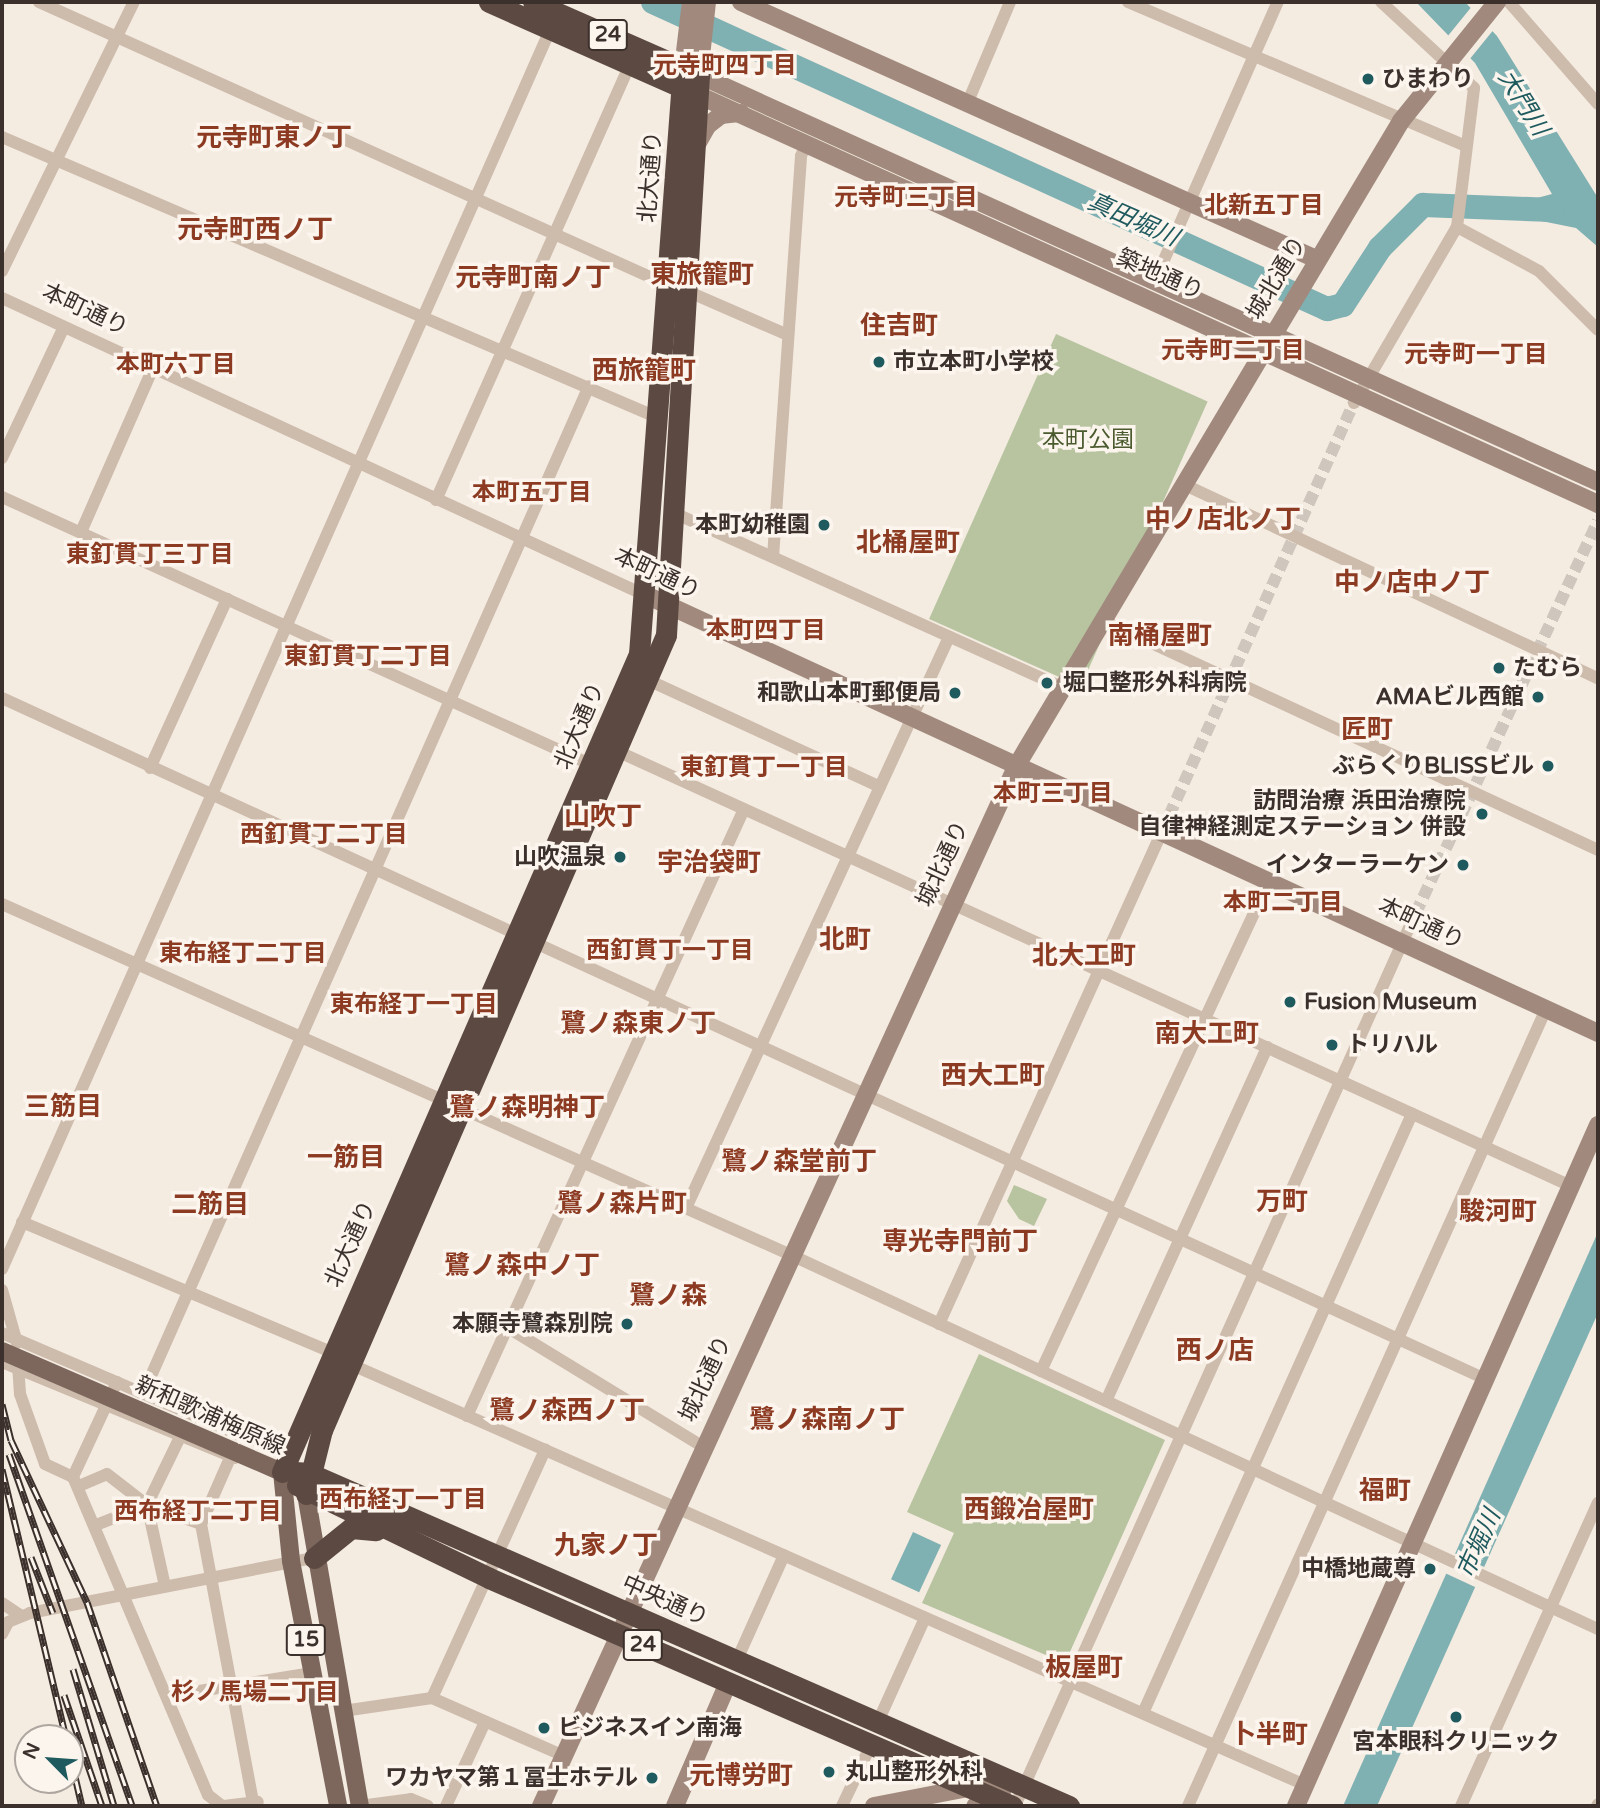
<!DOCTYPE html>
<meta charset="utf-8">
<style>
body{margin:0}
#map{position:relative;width:1600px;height:1808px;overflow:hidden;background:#f4ebe1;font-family:"Varela Round","Noto Sans JP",sans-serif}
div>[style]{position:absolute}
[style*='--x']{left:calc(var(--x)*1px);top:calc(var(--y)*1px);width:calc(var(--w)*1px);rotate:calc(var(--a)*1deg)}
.green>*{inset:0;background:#b8c4a0;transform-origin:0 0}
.water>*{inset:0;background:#7fb0b2;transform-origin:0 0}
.pier>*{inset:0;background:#f4ebe1;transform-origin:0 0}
.river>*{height:24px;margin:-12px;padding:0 12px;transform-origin:12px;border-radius:12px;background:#7fb0b2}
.street-tunnel>*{height:12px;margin-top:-6px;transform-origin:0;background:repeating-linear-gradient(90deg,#cfc6bd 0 12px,transparent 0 18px)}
.street>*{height:12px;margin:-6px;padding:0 6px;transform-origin:6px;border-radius:6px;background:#cdbbac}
.secondary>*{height:18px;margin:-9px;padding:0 9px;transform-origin:9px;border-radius:9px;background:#a18a7d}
.primary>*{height:18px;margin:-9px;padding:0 9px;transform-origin:9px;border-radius:9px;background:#7d675c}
.highway>*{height:21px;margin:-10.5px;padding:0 10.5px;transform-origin:10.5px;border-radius:10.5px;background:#5c4a42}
.rail>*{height:7px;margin-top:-3.5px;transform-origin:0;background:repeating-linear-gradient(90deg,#fbf5ee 0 13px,#3b302b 0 26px);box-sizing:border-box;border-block:2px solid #3b302b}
.dots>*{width:19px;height:19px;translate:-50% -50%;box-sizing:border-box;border:4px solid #fbf5ee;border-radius:50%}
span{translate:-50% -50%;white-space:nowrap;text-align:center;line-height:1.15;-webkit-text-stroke:7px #fbf5ee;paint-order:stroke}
.shield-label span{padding:2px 5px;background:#fbf5ee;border:2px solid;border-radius:5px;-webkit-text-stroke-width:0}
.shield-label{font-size:21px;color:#3b302b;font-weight:700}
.poi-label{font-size:23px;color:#3b302b;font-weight:700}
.left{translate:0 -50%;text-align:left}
.right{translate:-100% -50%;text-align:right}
.street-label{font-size:23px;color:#3b302b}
.park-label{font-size:23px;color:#4a5a2e}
.neighbourhood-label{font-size:24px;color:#8c3b22;font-weight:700}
.water-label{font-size:24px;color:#1f5a5e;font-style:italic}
.quarter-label{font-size:26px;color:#8c3b22;font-weight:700}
.frame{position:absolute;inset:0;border:4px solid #3b302b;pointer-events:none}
.north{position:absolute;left:14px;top:1724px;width:70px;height:70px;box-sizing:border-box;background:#fbf5ee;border:2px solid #aea6a0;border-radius:50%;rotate:295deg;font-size:19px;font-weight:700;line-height:28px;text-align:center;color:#3b302b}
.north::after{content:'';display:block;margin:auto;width:24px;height:32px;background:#1f5a5e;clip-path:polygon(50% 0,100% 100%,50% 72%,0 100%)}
</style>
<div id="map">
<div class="green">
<i style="left:1056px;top:334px;width:166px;height:312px;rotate:24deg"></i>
<i style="clip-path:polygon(1014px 1185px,1047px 1199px,1034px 1226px,1019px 1219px,1007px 1201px)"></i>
<i style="clip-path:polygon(979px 1354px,1165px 1440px,1065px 1663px,922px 1603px,954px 1533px,907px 1512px)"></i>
</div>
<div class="water">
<i style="clip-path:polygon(1416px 2px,1465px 2px,1497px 36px,1598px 198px,1598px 247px,1576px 228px,1522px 217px,1522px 202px,1552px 194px,1475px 63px)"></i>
<i style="clip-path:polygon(1598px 1232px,1598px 1313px,1377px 1806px,1343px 1806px)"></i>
<i style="left:913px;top:1532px;width:31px;height:52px;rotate:25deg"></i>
</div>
<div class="pier">
<i style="clip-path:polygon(1473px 5px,1495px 28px,1469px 60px,1447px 37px)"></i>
<i style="left:1452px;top:1552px;width:38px;height:22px;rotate:25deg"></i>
</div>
<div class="river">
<i style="--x:653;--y:2;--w:741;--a:24.49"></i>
<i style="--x:1327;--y:309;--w:16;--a:-14"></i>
<i style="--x:1343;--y:305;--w:68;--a:-57"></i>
<i style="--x:1380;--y:248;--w:61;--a:-45"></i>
<i style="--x:1423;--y:205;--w:130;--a:2.2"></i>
</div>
<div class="street-tunnel">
<i style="--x:1169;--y:816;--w:453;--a:-65.9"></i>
<i style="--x:1408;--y:930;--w:451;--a:-65.1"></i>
</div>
<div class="street">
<i style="--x:39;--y:2;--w:692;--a:24.23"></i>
<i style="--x:1128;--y:2;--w:366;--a:23.1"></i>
<i style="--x:1509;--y:2;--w:135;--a:48.9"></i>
<i style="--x:967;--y:104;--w:111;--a:-67.1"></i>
<i style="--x:2;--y:137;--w:717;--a:23.17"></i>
<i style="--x:1457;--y:227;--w:93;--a:28.2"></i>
<i style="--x:1539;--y:271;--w:83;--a:45"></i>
<i style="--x:2;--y:271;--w:300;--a:-63.9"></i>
<i style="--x:1156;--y:278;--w:302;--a:-66.2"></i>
<i style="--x:689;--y:292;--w:108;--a:23.5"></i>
<i style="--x:2;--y:298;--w:711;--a:24.8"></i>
<i style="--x:1354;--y:403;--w:204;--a:-59.7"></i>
<i style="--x:1457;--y:227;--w:140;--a:-83"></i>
<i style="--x:1474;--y:88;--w:127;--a:-137.2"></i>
<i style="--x:2;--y:458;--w:145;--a:-64.7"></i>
<i style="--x:1183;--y:484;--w:458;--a:25.1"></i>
<i style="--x:2;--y:497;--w:648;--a:24.43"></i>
<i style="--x:436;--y:500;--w:479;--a:-66"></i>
<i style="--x:672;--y:512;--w:427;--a:24.2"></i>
<i style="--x:81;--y:532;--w:179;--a:-66.3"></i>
<i style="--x:773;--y:557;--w:402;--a:-86"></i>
<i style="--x:801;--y:156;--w:15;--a:-67"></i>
<i style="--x:1102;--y:620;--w:547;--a:24.88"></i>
<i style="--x:650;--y:681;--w:253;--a:24.7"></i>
<i style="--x:2;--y:698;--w:1630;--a:24.66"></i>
<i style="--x:619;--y:752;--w:1046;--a:24.51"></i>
<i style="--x:150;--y:768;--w:186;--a:-65.5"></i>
<i style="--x:2;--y:904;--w:864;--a:23.98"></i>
<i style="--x:791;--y:1255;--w:889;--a:24.87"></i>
<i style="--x:686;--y:1208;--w:629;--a:-65.27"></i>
<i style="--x:22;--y:1222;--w:336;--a:22.8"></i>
<i style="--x:2;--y:1269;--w:1357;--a:-66.14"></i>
<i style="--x:2;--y:1290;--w:55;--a:74.2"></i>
<i style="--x:939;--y:1324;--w:558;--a:-65.64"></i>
<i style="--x:507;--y:1327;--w:228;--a:31.4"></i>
<i style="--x:2;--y:1333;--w:269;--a:23.2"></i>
<i style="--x:249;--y:1439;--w:43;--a:9.5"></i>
<i style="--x:2;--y:1362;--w:252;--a:22.4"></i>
<i style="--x:350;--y:1364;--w:1044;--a:23.79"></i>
<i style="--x:18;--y:1365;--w:29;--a:86"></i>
<i style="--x:20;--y:1394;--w:74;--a:70.3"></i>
<i style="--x:45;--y:1464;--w:31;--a:25"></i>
<i style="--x:1041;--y:1371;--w:540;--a:-65.05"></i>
<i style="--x:117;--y:1382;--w:105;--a:114.9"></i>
<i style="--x:73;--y:1477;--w:345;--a:67"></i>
<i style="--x:208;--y:1795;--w:18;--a:38"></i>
<i style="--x:143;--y:1394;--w:1102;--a:-66.13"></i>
<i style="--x:1106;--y:1401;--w:389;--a:-65.5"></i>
<i style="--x:467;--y:1416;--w:667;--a:-65.47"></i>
<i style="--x:230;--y:1458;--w:72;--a:113.7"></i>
<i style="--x:201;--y:1524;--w:283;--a:79.4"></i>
<i style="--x:79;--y:1486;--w:30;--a:-23"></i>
<i style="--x:107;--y:1474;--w:51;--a:37.8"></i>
<i style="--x:147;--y:1505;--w:57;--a:19.4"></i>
<i style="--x:147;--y:1505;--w:73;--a:-64.1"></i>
<i style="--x:96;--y:1525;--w:55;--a:-21.4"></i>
<i style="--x:147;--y:1505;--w:83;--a:77.5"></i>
<i style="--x:2;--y:1603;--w:22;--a:34"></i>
<i style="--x:2;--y:1634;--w:13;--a:-63"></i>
<i style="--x:8;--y:1622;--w:24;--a:-22"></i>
<i style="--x:30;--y:1613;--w:289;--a:-11"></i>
<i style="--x:736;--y:1662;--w:117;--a:-65.8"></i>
<i style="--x:168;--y:1696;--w:146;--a:-9.1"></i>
<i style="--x:432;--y:1698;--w:273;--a:-65.5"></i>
<i style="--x:343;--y:1711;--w:90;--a:-8.3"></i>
<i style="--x:432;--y:1698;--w:144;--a:23.7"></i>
<i style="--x:1143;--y:1713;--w:657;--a:-65.82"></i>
<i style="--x:876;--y:1726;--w:119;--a:-65.6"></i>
<i style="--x:224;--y:1806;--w:34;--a:-7"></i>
<i style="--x:360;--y:1806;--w:51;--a:-7.8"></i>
<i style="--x:411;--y:1799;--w:18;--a:22"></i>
<i style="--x:446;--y:1806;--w:93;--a:-65.1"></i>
<i style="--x:842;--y:1806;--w:65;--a:-64.6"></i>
<i style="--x:1015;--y:1806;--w:960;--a:-65.84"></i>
<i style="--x:1188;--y:1806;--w:874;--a:-65.81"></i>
<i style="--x:1461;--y:1806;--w:333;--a:-65.7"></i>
<i style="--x:1597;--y:1806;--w:2;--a:-63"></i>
</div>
<div class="secondary">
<i style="--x:707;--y:2;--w:73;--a:96.3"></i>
<i style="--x:699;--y:75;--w:987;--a:24.36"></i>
<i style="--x:741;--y:2;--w:630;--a:24.08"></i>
<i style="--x:683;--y:68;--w:66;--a:-83.1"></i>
<i style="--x:698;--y:95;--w:989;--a:24.44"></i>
<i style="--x:695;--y:148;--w:25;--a:-61"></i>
<i style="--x:707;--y:126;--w:18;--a:-38"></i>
<i style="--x:721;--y:115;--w:20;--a:-6"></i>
<i style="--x:648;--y:596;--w:1046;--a:24.7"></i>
<i style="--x:541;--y:1806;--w:1145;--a:-65.43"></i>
<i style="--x:1017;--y:765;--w:750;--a:-59.19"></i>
<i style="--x:1401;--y:121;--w:153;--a:-51.1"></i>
<i style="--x:675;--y:1806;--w:134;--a:-66.7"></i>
<i style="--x:874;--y:1806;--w:132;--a:-10.9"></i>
<i style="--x:1004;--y:1781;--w:20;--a:101"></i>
<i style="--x:1000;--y:1801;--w:25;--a:169"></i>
<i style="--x:1296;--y:1806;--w:745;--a:-66.08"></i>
</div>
<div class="primary">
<i style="--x:2;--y:1351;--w:305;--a:23.4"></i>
<i style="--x:282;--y:1472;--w:89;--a:84.2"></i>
<i style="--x:291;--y:1561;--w:249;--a:79.1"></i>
<i style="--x:306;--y:1494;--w:317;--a:80.2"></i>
</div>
<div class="highway">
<i style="--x:489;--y:2;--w:222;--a:23.9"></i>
<i style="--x:282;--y:1472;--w:893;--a:-66.42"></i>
<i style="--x:639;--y:654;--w:588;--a:-85.71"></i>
<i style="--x:295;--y:1472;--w:14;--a:4"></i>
<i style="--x:309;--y:1473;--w:830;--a:23.66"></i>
<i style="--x:297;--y:1485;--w:213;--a:25.8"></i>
<i style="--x:489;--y:1578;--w:571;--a:23.55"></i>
<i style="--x:306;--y:1494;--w:66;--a:-76"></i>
<i style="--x:322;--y:1430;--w:866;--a:-66.6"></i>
<i style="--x:666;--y:635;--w:561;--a:-86.63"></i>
<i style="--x:699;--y:75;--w:181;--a:-156.3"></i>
<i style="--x:314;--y:1558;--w:48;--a:-39"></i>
<i style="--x:351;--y:1528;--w:25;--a:5"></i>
</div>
<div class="rail">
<i style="--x:2;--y:1404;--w:37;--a:76"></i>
<i style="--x:11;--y:1440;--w:179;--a:64.9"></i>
<i style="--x:87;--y:1602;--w:216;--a:71.1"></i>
<i style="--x:9;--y:1454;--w:373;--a:70.7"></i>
<i style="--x:2;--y:1469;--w:277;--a:76.6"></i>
<i style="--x:31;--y:1557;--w:60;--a:68.6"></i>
<i style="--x:73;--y:1669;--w:143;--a:73.3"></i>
<i style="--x:64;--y:1695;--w:117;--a:71.1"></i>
<i style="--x:70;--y:1755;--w:52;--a:76.8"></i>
</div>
<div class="dots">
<i style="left:1368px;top:79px;background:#1f5a5e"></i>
<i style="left:879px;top:362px;background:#1f5a5e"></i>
<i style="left:824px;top:525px;background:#1f5a5e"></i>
<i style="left:1499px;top:668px;background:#1f5a5e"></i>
<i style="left:1047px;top:683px;background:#1f5a5e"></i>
<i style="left:955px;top:693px;background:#1f5a5e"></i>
<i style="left:1538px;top:697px;background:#1f5a5e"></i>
<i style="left:1548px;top:766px;background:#1f5a5e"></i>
<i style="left:1482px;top:814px;background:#1f5a5e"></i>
<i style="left:620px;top:857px;background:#1f5a5e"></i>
<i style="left:1463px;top:865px;background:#1f5a5e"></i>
<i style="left:1290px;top:1002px;background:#1f5a5e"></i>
<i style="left:1332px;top:1045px;background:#1f5a5e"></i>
<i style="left:627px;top:1324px;background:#1f5a5e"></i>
<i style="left:1430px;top:1569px;background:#1f5a5e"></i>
<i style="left:1456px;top:1717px;background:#1f5a5e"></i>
<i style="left:544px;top:1728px;background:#1f5a5e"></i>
<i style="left:829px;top:1772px;background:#1f5a5e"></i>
<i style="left:652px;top:1778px;background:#1f5a5e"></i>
</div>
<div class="shield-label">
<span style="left:608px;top:35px">24</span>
<span style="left:306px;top:1640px">15</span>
<span style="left:643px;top:1645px">24</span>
</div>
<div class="poi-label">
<span class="left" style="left:1382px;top:79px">ひまわり</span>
<span class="left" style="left:893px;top:362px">市立本町小学校</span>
<span class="right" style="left:810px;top:525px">本町幼稚園</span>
<span class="left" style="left:1513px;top:668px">たむら</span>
<span class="left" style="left:1063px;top:683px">堀口整形外科病院</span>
<span class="right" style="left:941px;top:693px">和歌山本町郵便局</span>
<span class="right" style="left:1524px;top:697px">AMAビル西館</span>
<span class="right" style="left:1534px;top:766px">ぶらくりBLISSビル</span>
<span class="right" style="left:1466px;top:814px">訪問治療 浜田治療院<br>自律神経測定ステーション 併設</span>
<span class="right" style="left:606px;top:857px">山吹温泉</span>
<span class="right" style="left:1449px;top:865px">インターラーケン</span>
<span class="left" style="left:1304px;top:1002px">Fusion Museum</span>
<span class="left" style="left:1346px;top:1045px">トリハル</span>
<span class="right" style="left:613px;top:1324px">本願寺鷺森別院</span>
<span class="right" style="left:1416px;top:1569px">中橋地蔵尊</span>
<span class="left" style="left:558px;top:1728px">ビジネスイン南海</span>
<span style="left:1456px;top:1742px">宮本眼科クリニック</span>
<span class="left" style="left:845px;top:1772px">丸山整形外科</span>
<span class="right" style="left:638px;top:1778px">ワカヤマ第１冨士ホテル</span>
</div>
<div class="street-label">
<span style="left:651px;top:177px;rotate:-86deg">北大通り</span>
<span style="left:1160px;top:275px;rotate:24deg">築地通り</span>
<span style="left:1277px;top:278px;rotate:-59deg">城北通り</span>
<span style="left:85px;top:310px;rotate:25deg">本町通り</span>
<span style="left:657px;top:574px;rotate:25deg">本町通り</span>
<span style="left:580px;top:726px;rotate:-67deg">北大通り</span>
<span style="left:943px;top:864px;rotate:-65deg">城北通り</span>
<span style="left:1421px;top:924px;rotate:25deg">本町通り</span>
<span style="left:351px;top:1244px;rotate:-66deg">北大通り</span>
<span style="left:706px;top:1379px;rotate:-65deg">城北通り</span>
<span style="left:210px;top:1416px;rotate:24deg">新和歌浦梅原線</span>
<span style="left:665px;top:1601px;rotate:24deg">中央通り</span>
</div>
<div class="park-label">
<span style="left:1088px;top:440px">本町公園</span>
</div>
<div class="neighbourhood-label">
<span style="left:725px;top:66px">元寺町四丁目</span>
<span style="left:906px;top:198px">元寺町三丁目</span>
<span style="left:1264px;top:206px">北新五丁目</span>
<span style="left:1233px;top:351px">元寺町二丁目</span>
<span style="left:1476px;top:355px">元寺町一丁目</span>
<span style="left:176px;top:365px">本町六丁目</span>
<span style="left:532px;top:493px">本町五丁目</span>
<span style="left:150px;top:555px">東釘貫丁三丁目</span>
<span style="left:766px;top:631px">本町四丁目</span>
<span style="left:368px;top:657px">東釘貫丁二丁目</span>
<span style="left:764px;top:768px">東釘貫丁一丁目</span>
<span style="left:1053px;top:794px">本町三丁目</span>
<span style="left:324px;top:835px">西釘貫丁二丁目</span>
<span style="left:1283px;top:903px">本町二丁目</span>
<span style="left:670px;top:951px">西釘貫丁一丁目</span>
<span style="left:243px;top:954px">東布経丁二丁目</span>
<span style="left:414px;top:1005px">東布経丁一丁目</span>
<span style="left:403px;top:1500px">西布経丁一丁目</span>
<span style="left:198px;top:1512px">西布経丁二丁目</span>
<span style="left:255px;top:1693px">杉ノ馬場二丁目</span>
</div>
<div class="water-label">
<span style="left:1523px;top:103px;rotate:58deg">大門川</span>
<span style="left:1133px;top:220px;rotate:24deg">真田堀川</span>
<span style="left:1479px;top:1544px;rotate:-66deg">市堀川</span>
</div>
<div class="quarter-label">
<span style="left:274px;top:138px">元寺町東ノ丁</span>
<span style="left:255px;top:230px">元寺町西ノ丁</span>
<span style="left:702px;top:275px">東旅籠町</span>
<span style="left:533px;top:278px">元寺町南ノ丁</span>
<span style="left:899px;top:326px">住吉町</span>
<span style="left:644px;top:371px">西旅籠町</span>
<span style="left:1223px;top:520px">中ノ店北ノ丁</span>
<span style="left:908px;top:543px">北桶屋町</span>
<span style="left:1412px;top:583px">中ノ店中ノ丁</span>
<span style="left:1160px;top:636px">南桶屋町</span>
<span style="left:1367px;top:730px">匠町</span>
<span style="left:603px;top:817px">山吹丁</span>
<span style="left:709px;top:863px">宇治袋町</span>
<span style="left:845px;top:940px">北町</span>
<span style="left:1084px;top:956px">北大工町</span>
<span style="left:638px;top:1024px">鷺ノ森東ノ丁</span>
<span style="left:1207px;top:1034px">南大工町</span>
<span style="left:993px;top:1076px">西大工町</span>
<span style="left:63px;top:1107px">三筋目</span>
<span style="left:527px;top:1108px">鷺ノ森明神丁</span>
<span style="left:346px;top:1158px">一筋目</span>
<span style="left:799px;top:1162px">鷺ノ森堂前丁</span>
<span style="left:1282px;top:1202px">万町</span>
<span style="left:622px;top:1204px">鷺ノ森片町</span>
<span style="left:210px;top:1205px">二筋目</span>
<span style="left:1498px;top:1212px">駿河町</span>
<span style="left:960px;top:1242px">専光寺門前丁</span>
<span style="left:522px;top:1266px">鷺ノ森中ノ丁</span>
<span style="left:668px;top:1296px">鷺ノ森</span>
<span style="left:1215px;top:1351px">西ノ店</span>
<span style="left:567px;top:1411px">鷺ノ森西ノ丁</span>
<span style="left:827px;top:1420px">鷺ノ森南ノ丁</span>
<span style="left:1385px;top:1491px">福町</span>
<span style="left:1029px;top:1510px">西鍛冶屋町</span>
<span style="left:606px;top:1546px">九家ノ丁</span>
<span style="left:1084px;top:1668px">板屋町</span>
<span style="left:1269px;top:1735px">卜半町</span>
<span style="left:741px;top:1776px">元博労町</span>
</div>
<div class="frame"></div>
<div class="north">N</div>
</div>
